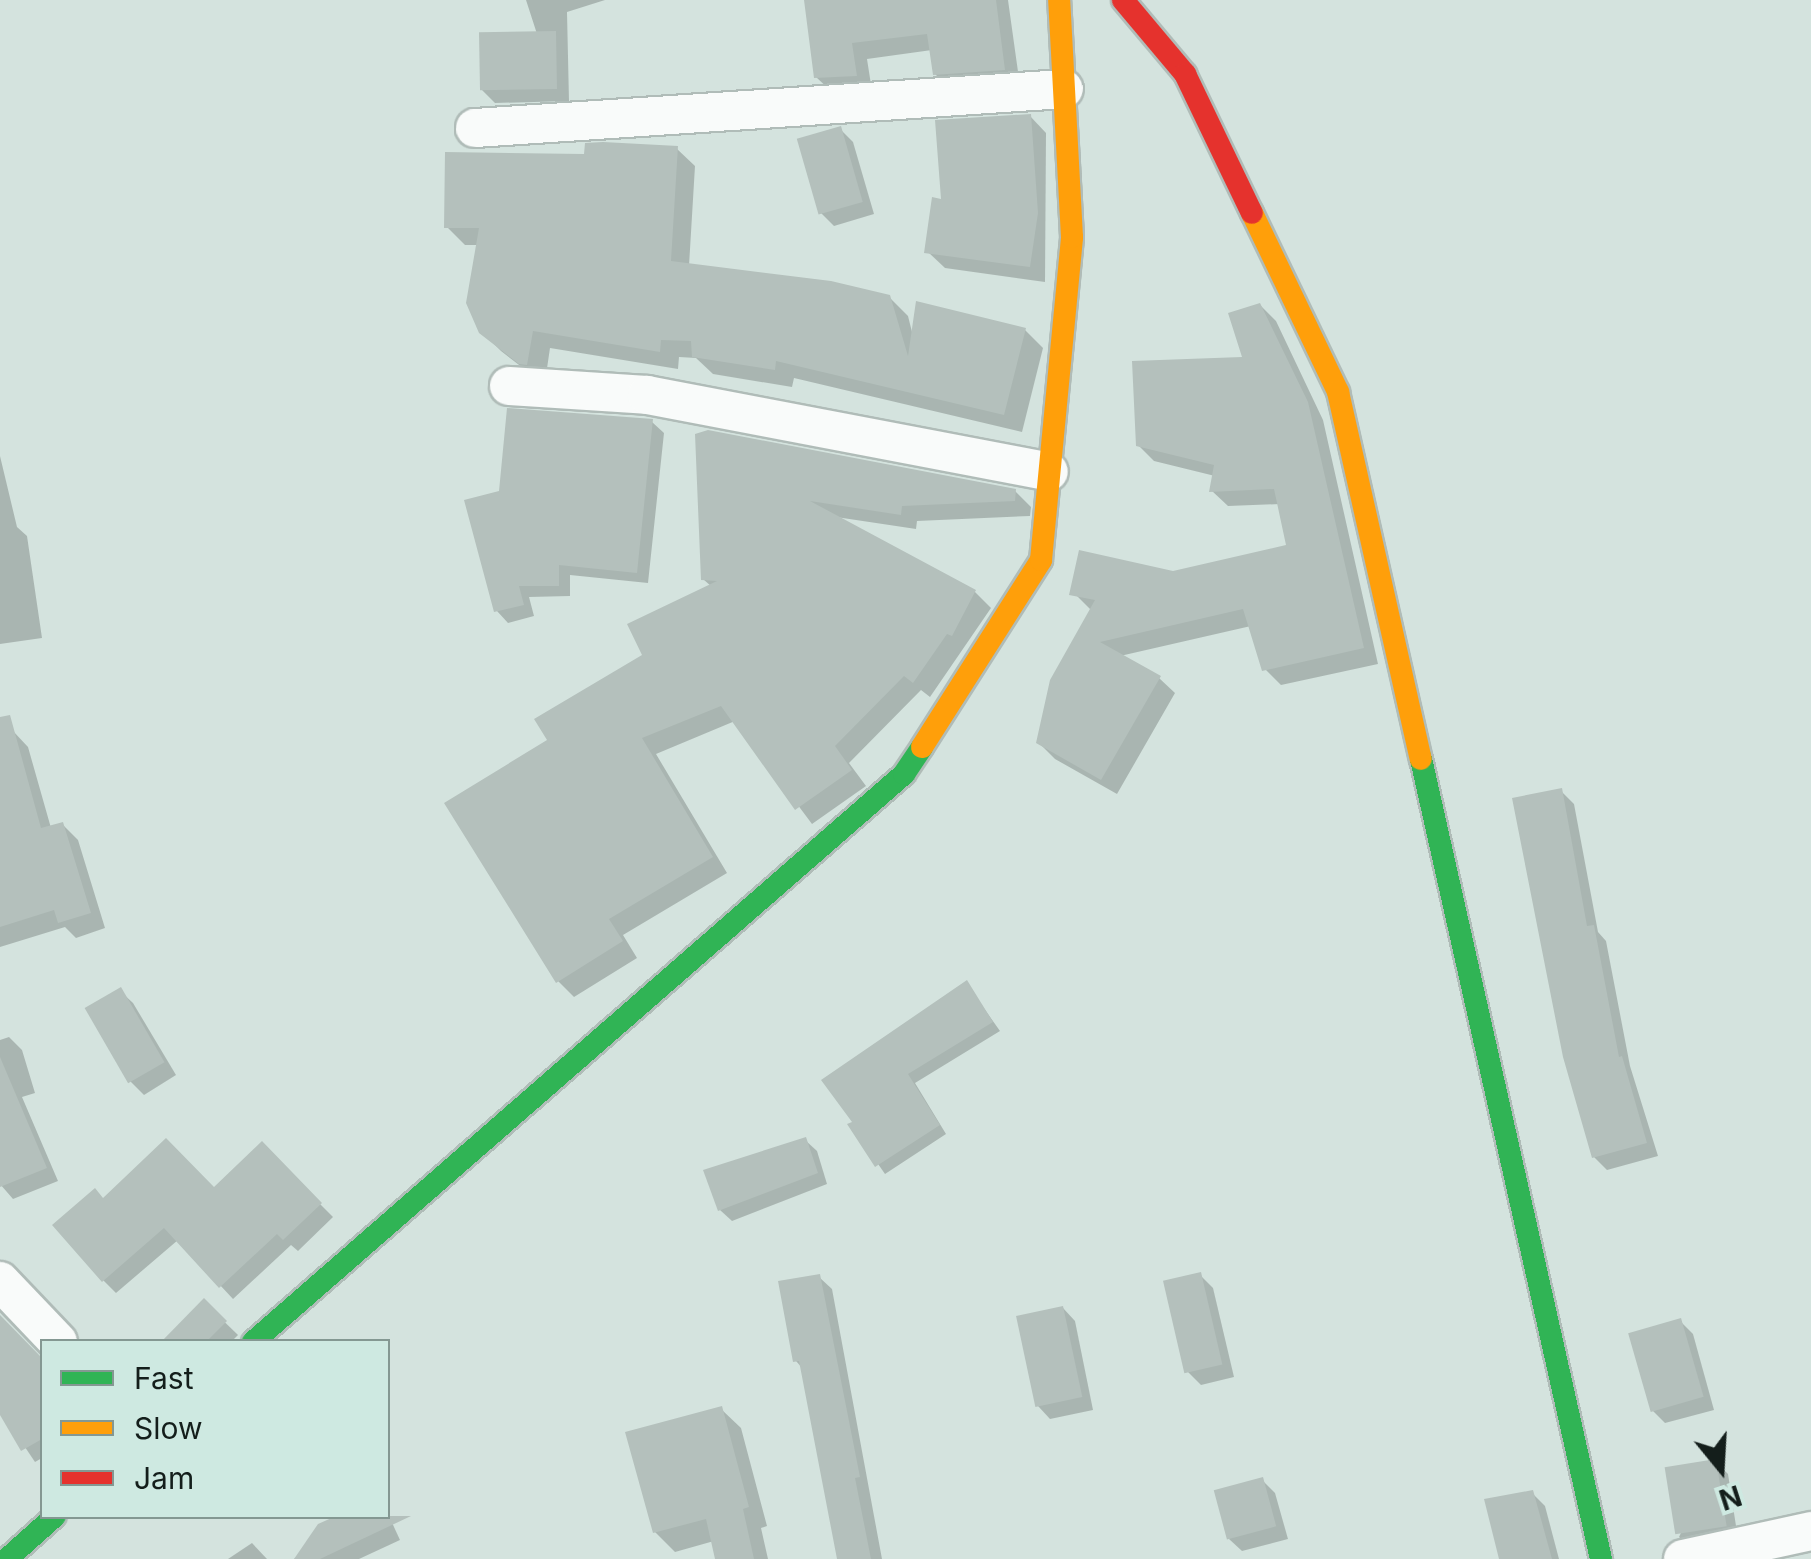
<!DOCTYPE html>
<style>
body{margin:0}
#map{position:relative;width:1811px;height:1559px;overflow:hidden;background:#d4e3de;font-family:Inter,sans-serif}
div>[style]{position:absolute}
[style*='--x']{left:calc(var(--x)*1px);top:calc(var(--y)*1px);width:calc(var(--w)*1px);rotate:calc(var(--a)*1deg)}
.shadow>*{inset:0;background:#0003}
.building>*{inset:0;background:#b4c0bc;transform-origin:0 0}
.roads{filter:drop-shadow(2px 0 #b0bcb8) drop-shadow(-2px 0 #b0bcb8) drop-shadow(0 2px #b0bcb8) drop-shadow(0 -2px #b0bcb8)}
.street>*{height:38px;margin:-19px;padding:0 19px;transform-origin:19px;border-radius:19px;background:#f9fbfa}
.fast>*{height:22px;margin:-11px;padding:0 11px;transform-origin:11px;border-radius:11px;background:#30b455}
.slow>*{height:22px;margin:-11px;padding:0 11px;transform-origin:11px;border-radius:11px;background:#ff9f0a}
.jam>*{height:22px;margin:-11px;padding:0 11px;transform-origin:11px;border-radius:11px;background:#e5322d}
span{translate:-50% -50%;white-space:nowrap;text-align:center;line-height:1.15;-webkit-text-stroke:10px #cee9e1;paint-order:stroke}
.legend{position:absolute;left:40px;top:1339px;width:350px;height:180px;box-sizing:border-box;background:#cee9e1;border:2px solid #849892;margin:0;padding:12px 18px;list-style:none;font-size:30px;color:#141e1b}
.legend li{display:flex;align-items:center;gap:20px;height:50px}
.legend b{width:50px;border:2px solid #849892}
.north{position:absolute;left:1671px;top:1419px;width:100px;height:100px;-webkit-text-stroke:8px #cee9e1;paint-order:stroke;rotate:162deg;font-size:28px;font-weight:700;line-height:40px;text-align:center;color:#141e1b}
.north::after{content:'';display:block;margin:auto;width:35px;height:45px;background:#141e1b;clip-path:polygon(50% 0,100% 100%,50% 72%,0 100%)}
</style>
<div id="map">
<div class="shadow">
<i style="clip-path:polygon(526px 0,605px 0,567px 12px,569px 101px,495px 103px,482px 90px,537px 34px)"></i>
<i style="clip-path:polygon(815px 0,1008px 0,1020px 86px,951px 90px,935px 74px,932px 50px,867px 59px,872px 91px,833px 93px,816px 77px)"></i>
<i style="clip-path:polygon(1030px 116px,1046px 133px,1045px 282px,945px 268px,928px 252px,944px 202px)"></i>
<i style="clip-path:polygon(840px 129px,853px 142px,874px 214px,834px 226px,821px 213px)"></i>
<i style="clip-path:polygon(676px 148px,695px 166px,689px 266px,889px 297px,908px 316px,913px 336px,1025px 330px,1043px 348px,1022px 432px,794px 378px,792px 387px,713px 374px,696px 358px,679px 357px,678px 369px,550px 348px,545px 382px,540px 381px,501px 351px,481px 331px,479px 245px,465px 245px,447px 227px,587px 156px)"></i>
<i style="clip-path:polygon(1260px 305px,1276px 321px,1323px 420px,1378px 664px,1281px 685px,1265px 669px,1251px 626px,1120px 656px,1159px 678px,1175px 693px,1117px 794px,1055px 759px,1039px 743px,1092px 611px,1075px 594px,1289px 547px,1280px 504px,1228px 506px,1212px 491px,1215px 476px,1154px 461px,1138px 445px,1245px 359px)"></i>
<i style="clip-path:polygon(652px 422px,664px 433px,648px 583px,570px 575px,570px 596px,529px 597px,534px 616px,508px 623px,497px 611px,502px 493px)"></i>
<i style="clip-path:polygon(698px 436px,1015px 491px,1031px 507px,1030px 516px,917px 521px,916px 529px,836px 517px,975px 592px,991px 608px,930px 697px,921px 690px,849px 763px,866px 786px,812px 824px,735px 721px,656px 754px,727px 873px,623px 935px,637px 958px,574px 997px,558px 981px,551px 741px,645px 656px,712px 587px,703px 579px)"></i>
<i style="clip-path:polygon(0 456px,17px 527px,27px 536px,42px 638px,0 644px)"></i>
<i style="clip-path:polygon(13px 731px,28px 747px,51px 828px,62px 824px,78px 840px,105px 928px,76px 938px,65px 927px,0 947px,0 735px)"></i>
<i style="clip-path:polygon(1561px 791px,1574px 804px,1598px 932px,1606px 941px,1630px 1066px,1658px 1156px,1607px 1170px,1594px 1157px)"></i>
<i style="clip-path:polygon(966px 983px,1000px 1031px,915px 1083px,946px 1134px,885px 1174px,851px 1125px)"></i>
<i style="clip-path:polygon(120px 991px,133px 1003px,176px 1075px,144px 1095px,131px 1082px,88px 1010px)"></i>
<i style="clip-path:polygon(9px 1037px,22px 1050px,35px 1093px,22px 1097px,58px 1181px,13px 1199px,0 1184px,0 1040px)"></i>
<i style="clip-path:polygon(805px 1140px,817px 1151px,827px 1184px,732px 1221px,720px 1210px)"></i>
<i style="clip-path:polygon(261px 1145px,333px 1217px,298px 1251px,291px 1245px,233px 1299px,178px 1240px,116px 1293px,103px 1280px,104px 1201px,214px 1191px)"></i>
<i style="clip-path:polygon(1200px 1275px,1213px 1288px,1234px 1377px,1201px 1385px,1188px 1372px)"></i>
<i style="clip-path:polygon(819px 1277px,832px 1289px,882px 1559px,841px 1559px,803px 1369px,796px 1361px)"></i>
<i style="clip-path:polygon(204px 1302px,238px 1335px,231px 1342px,165px 1342px)"></i>
<i style="clip-path:polygon(1063px 1308px,1075px 1321px,1093px 1410px,1050px 1419px,1038px 1406px)"></i>
<i style="clip-path:polygon(0 1318px,42px 1362px,42px 1458px,35px 1462px,0 1410px)"></i>
<i style="clip-path:polygon(1680px 1321px,1693px 1334px,1714px 1410px,1665px 1423px,1652px 1410px)"></i>
<i style="clip-path:polygon(721px 1409px,741px 1428px,767px 1526px,761px 1528px,768px 1559px,717px 1559px,714px 1541px,675px 1552px,655px 1532px)"></i>
<i style="clip-path:polygon(1715px 1461px,1728px 1474px,1738px 1539px,1692px 1549px,1679px 1537px)"></i>
<i style="clip-path:polygon(1262px 1480px,1275px 1493px,1288px 1539px,1242px 1551px,1229px 1539px)"></i>
<i style="clip-path:polygon(1532px 1493px,1545px 1506px,1559px 1559px,1502px 1559px)"></i>
<i style="clip-path:polygon(388px 1514px,400px 1540px,359px 1559px,294px 1559px)"></i>
<i style="clip-path:polygon(252px 1543px,267px 1559px,228px 1559px)"></i>
</div>
<div class="building">
<i style="clip-path:polygon(804px 0,996px 0,1005px 70px,933px 75px,927px 34px,852px 43px,857px 76px,814px 78px)"></i>
<i style="left:556px;top:31px;width:58px;height:77px;rotate:89deg"></i>
<i style="clip-path:polygon(1031px 114px,1038px 213px,1030px 267px,924px 253px,932px 197px,941px 199px,935px 120px)"></i>
<i style="left:841px;top:126px;width:79px;height:46px;rotate:74deg"></i>
<i style="clip-path:polygon(603px 142px,678px 146px,671px 261px,831px 281px,890px 295px,908px 356px,916px 301px,1026px 328px,1004px 415px,776px 361px,775px 370px,692px 357px,691px 341px,661px 340px,660px 352px,533px 331px,527px 365px,519px 364px,479px 333px,466px 303px,479px 228px,444px 228px,445px 152px,584px 154px,585px 143px)"></i>
<i style="clip-path:polygon(1260px 303px,1308px 402px,1364px 648px,1262px 671px,1243px 609px,1100px 642px,1161px 676px,1101px 780px,1036px 743px,1050px 680px,1095px 600px,1069px 595px,1079px 550px,1173px 571px,1286px 545px,1274px 489px,1209px 492px,1214px 465px,1136px 446px,1132px 361px,1242px 357px,1228px 313px)"></i>
<i style="clip-path:polygon(507px 408px,653px 419px,637px 573px,559px 565px,559px 586px,519px 586px,524px 605px,494px 612px,464px 500px,499px 491px)"></i>
<i style="clip-path:polygon(708px 430px,1016px 489px,1015px 501px,902px 506px,901px 515px,810px 501px,976px 590px,952px 636px,947px 634px,913px 683px,904px 676px,835px 746px,852px 770px,795px 810px,721px 706px,642px 738px,713px 857px,609px 919px,623px 941px,556px 983px,444px 803px,547px 740px,534px 719px,642px 655px,627px 624px,717px 581px,701px 580px,695px 434px)"></i>
<i style="clip-path:polygon(10px 715px,41px 828px,63px 822px,91px 913px,58px 923px,54px 910px,0 927px,0 717px)"></i>
<i style="clip-path:polygon(1562px 788px,1587px 926px,1594px 925px,1619px 1057px,1622px 1056px,1647px 1143px,1592px 1158px,1563px 1057px,1512px 798px)"></i>
<i style="clip-path:polygon(967px 980px,993px 1022px,908px 1074px,940px 1125px,875px 1167px,847px 1124px,852px 1122px,821px 1080px)"></i>
<i style="left:121px;top:987px;width:87px;height:42px;rotate:60deg"></i>
<i style="clip-path:polygon(0 1057px,47px 1168px,0 1187px)"></i>
<i style="clip-path:polygon(806px 1137px,818px 1173px,718px 1211px,703px 1170px)"></i>
<i style="clip-path:polygon(166px 1138px,214px 1187px,262px 1141px,322px 1203px,283px 1240px,277px 1234px,219px 1288px,164px 1228px,102px 1282px,52px 1225px,95px 1188px,103px 1198px)"></i>
<i style="left:1201px;top:1272px;width:95px;height:39px;rotate:77deg"></i>
<i style="clip-path:polygon(820px 1274px,860px 1477px,855px 1478px,871px 1559px,837px 1559px,799px 1361px,793px 1362px,778px 1281px)"></i>
<i style="clip-path:polygon(204px 1298px,227px 1321px,206px 1342px,161px 1342px)"></i>
<i style="left:1063px;top:1306px;width:93px;height:48px;rotate:78deg"></i>
<i style="clip-path:polygon(0 1315px,42px 1358px,42px 1439px,21px 1451px,0 1415px)"></i>
<i style="left:1681px;top:1318px;width:82px;height:55px;rotate:74deg"></i>
<i style="clip-path:polygon(722px 1406px,749px 1507px,743px 1509px,754px 1559px,715px 1559px,706px 1519px,653px 1533px,625px 1432px)"></i>
<i style="left:1716px;top:1459px;width:68px;height:52px;rotate:81deg"></i>
<i style="left:1263px;top:1477px;width:51px;height:51px;rotate:75deg"></i>
<i style="clip-path:polygon(1533px 1490px,1552px 1559px,1499px 1559px,1484px 1499px)"></i>
<i style="clip-path:polygon(336px 1516px,411px 1516px,320px 1559px,294px 1559px,318px 1524px)"></i>
</div>
<div class="roads">
<div class="street">
<i style="--x:475;--y:128;--w:590;--a:-3.79"></i>
<i style="--x:509;--y:386;--w:138;--a:3.7"></i>
<i style="--x:647;--y:395;--w:409;--a:10.8"></i>
<i style="--x:0;--y:1281;--w:84;--a:46.4"></i>
<i style="--x:1683;--y:1559;--w:131;--a:-12.3"></i>
</div>
<div class="fast">
<i style="--x:1421;--y:759;--w:820;--a:77.32"></i>
<i style="--x:253;--y:1342;--w:864;--a:-41.1"></i>
<i style="--x:904;--y:774;--w:32;--a:-56"></i>
<i style="--x:7;--y:1559;--w:64;--a:-41.9"></i>
</div>
<div class="slow">
<i style="--x:1252;--y:213;--w:199;--a:64.3"></i>
<i style="--x:1338;--y:392;--w:376;--a:77.3"></i>
<i style="--x:922;--y:747;--w:222;--a:-57.5"></i>
<i style="--x:1041;--y:560;--w:324;--a:-84.5"></i>
<i style="--x:1072;--y:237;--w:237;--a:-93.1"></i>
</div>
<div class="jam">
<i style="--x:1123;--y:0;--w:97;--a:50"></i>
<i style="--x:1185;--y:74;--w:154;--a:64.3"></i>
</div>
</div>
<ul class="legend">
<li><b style="height:12px;background:#30b455"></b>Fast</li>
<li><b style="height:12px;background:#ff9f0a"></b>Slow</li>
<li><b style="height:12px;background:#e5322d"></b>Jam</li>
</ul>
<div class="north">N</div>
</div>
